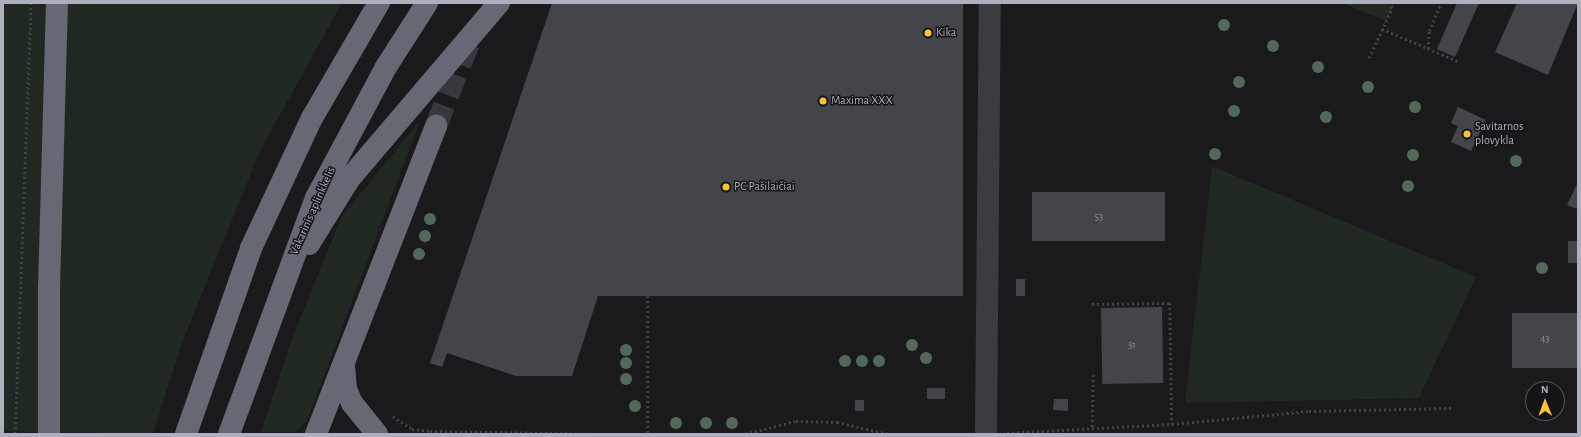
<!DOCTYPE html>
<meta charset="utf-8">
<style>
body{margin:0}
#map{position:relative;width:1581px;height:437px;overflow:hidden;background:#1a1a1d;font-family:"Alegreya Sans",sans-serif}
div>[style]{position:absolute}
[style*='--x']{left:calc(var(--x)*1px);top:calc(var(--y)*1px);width:calc(var(--w)*1px);rotate:calc(var(--a)*1deg)}
.green>*{inset:0;background:#1f2821}
.building>*{inset:0;background:#44454a;transform-origin:0 0}
.highway-tunnel>*{height:22px;margin-top:-11px;transform-origin:0;background:repeating-linear-gradient(90deg,#37383d 0 22px,transparent 0 33px)}
.path>*{height:2.5px;margin-top:-1.25px;transform-origin:0;background:repeating-linear-gradient(90deg,#414349 0 2px,transparent 0 5px)}
.minor>*{height:22px;margin:-11px;padding:0 11px;transform-origin:11px;border-radius:11px;background:#3b3c42}
.highway>*{height:22px;margin:-11px;padding:0 11px;transform-origin:11px;border-radius:11px;background:#666973}
.trees>*{width:12px;height:12px;margin:-6px;border-radius:50%;background:#536957}
.dots>*{width:11px;height:11px;translate:-50% -50%;box-sizing:border-box;border:2px solid #151518;border-radius:50%}
span{translate:-50% -50%;white-space:nowrap;text-align:center;line-height:1.15;-webkit-text-stroke:3px #151518;paint-order:stroke}
.number-label{font-size:10px;color:#9295a0}
.number-label span{-webkit-text-stroke-width:0}
.poi-label{font-size:12px;color:#acb0bd}
.left{translate:0 -50%;text-align:left}
.street-label{font-size:12px;color:#acb0bd}
.frame{position:absolute;inset:0;border:4px solid #acb0bd;pointer-events:none}
.north{position:absolute;left:1525px;top:381px;width:40px;height:40px;box-sizing:border-box;background:#151518;border:1px solid #51535a;border-radius:50%;rotate:359deg;font-size:11px;font-weight:700;line-height:16px;text-align:center;color:#acb0bd}
.north::after{content:'';display:block;margin:auto;width:14px;height:18px;background:#fec431;clip-path:polygon(50% 0,100% 100%,50% 72%,0 100%)}
</style>
<div id="map">
<div class="green">
<i style="clip-path:polygon(3px 3px,342px 3px,260px 151px,182px 343px,153px 434px,3px 431px)"></i>
<i style="clip-path:polygon(1343px 3px,1395px 3px,1386px 21px)"></i>
<i style="clip-path:polygon(420px 121px,307px 421px,295px 432px,261px 432px,293px 336px,342px 216px)"></i>
<i style="clip-path:polygon(1212px 166px,1476px 277px,1419px 398px,1185px 403px)"></i>
</div>
<div class="building">
<i style="clip-path:polygon(552px 3px,963px 3px,963px 296px,598px 296px,572px 376px,516px 376px,447px 353px,442px 367px,430px 363px)"></i>
<i style="clip-path:polygon(1457px 3px,1479px 3px,1455px 57px,1437px 49px)"></i>
<i style="clip-path:polygon(1517px 3px,1578px 3px,1548px 75px,1495px 52px)"></i>
<i style="clip-path:polygon(1458px 107px,1486px 120px,1471px 151px,1451px 142px,1458px 126px,1451px 123px)"></i>
<i style="clip-path:polygon(1578px 182px,1578px 208px,1577px 209px,1567px 205px)"></i>
<i style="left:1165px;top:192px;width:49px;height:133px;rotate:90deg"></i>
<i style="left:1568px;top:241px;width:10px;height:22px"></i>
<i style="left:1016px;top:279px;width:9px;height:17px"></i>
<i style="left:1162px;top:307px;width:76px;height:61px;rotate:89deg"></i>
<i style="left:1578px;top:313px;width:55px;height:66px;rotate:90deg"></i>
<i style="left:927px;top:388px;width:18px;height:11px"></i>
<i style="clip-path:polygon(1054px 399px,1068px 399px,1068px 411px,1053px 410px)"></i>
<i style="left:864px;top:400px;width:11px;height:9px;rotate:90deg"></i>
</div>
<div class="highway-tunnel">
<i style="--x:436;--y:126;--w:95;--a:-68.3"></i>
</div>
<div class="path">
<i style="--x:1382;--y:29;--w:85;--a:22.9"></i>
<i style="--x:1428;--y:49;--w:18;--a:-87"></i>
<i style="--x:1429;--y:31;--w:30;--a:-67"></i>
<i style="--x:1369;--y:58;--w:55;--a:-65.3"></i>
<i style="--x:1392;--y:8;--w:6;--a:-121"></i>
<i style="--x:648;--y:296;--w:138;--a:90"></i>
<i style="--x:1092;--y:304;--w:78;--a:-0.7"></i>
<i style="--x:1170;--y:303;--w:121;--a:89.1"></i>
<i style="--x:393;--y:416;--w:23;--a:34"></i>
<i style="--x:412;--y:429;--w:18;--a:6"></i>
<i style="--x:430;--y:431;--w:180;--a:1"></i>
<i style="--x:1092;--y:427;--w:52;--a:-88.9"></i>
<i style="--x:1007;--y:433;--w:165;--a:-3.1"></i>
<i style="--x:1172;--y:424;--w:138;--a:-5.4"></i>
<i style="--x:1309;--y:411;--w:143;--a:-1.2"></i>
<i style="--x:15;--y:434;--w:431;--a:-87.9"></i>
<i style="--x:745;--y:434;--w:53;--a:-14.3"></i>
<i style="--x:796;--y:421;--w:41;--a:1.4"></i>
<i style="--x:837;--y:422;--w:53;--a:13"></i>
<i style="--x:889;--y:434;--w:75;--a:0"></i>
</div>
<div class="minor">
<i style="--x:986;--y:434;--w:431;--a:-89.5"></i>
</div>
<div class="highway">
<i style="--x:309;--y:244;--w:78;--a:-58.2"></i>
<i style="--x:350;--y:178;--w:230;--a:-49.6"></i>
<i style="--x:344;--y:366;--w:23;--a:85"></i>
<i style="--x:346;--y:389;--w:15;--a:67"></i>
<i style="--x:352;--y:403;--w:40;--a:51"></i>
<i style="--x:49;--y:434;--w:146;--a:-90"></i>
<i style="--x:49;--y:288;--w:285;--a:-88.4"></i>
<i style="--x:186;--y:434;--w:197;--a:-70.7"></i>
<i style="--x:251;--y:248;--w:144;--a:-64.9"></i>
<i style="--x:312;--y:118;--w:133;--a:-59.8"></i>
<i style="--x:229;--y:434;--w:252;--a:-69.8"></i>
<i style="--x:316;--y:198;--w:149;--a:-61.9"></i>
<i style="--x:386;--y:67;--w:76;--a:-57.4"></i>
<i style="--x:316;--y:434;--w:331;--a:-68.7"></i>
</div>
<div class="trees">
<i style="left:1224px;top:25px"></i>
<i style="left:1273px;top:46px"></i>
<i style="left:1318px;top:67px"></i>
<i style="left:1239px;top:82px"></i>
<i style="left:1368px;top:87px"></i>
<i style="left:1415px;top:107px"></i>
<i style="left:1234px;top:111px"></i>
<i style="left:1326px;top:117px"></i>
<i style="left:1215px;top:154px"></i>
<i style="left:1413px;top:155px"></i>
<i style="left:1516px;top:161px"></i>
<i style="left:1408px;top:186px"></i>
<i style="left:430px;top:219px"></i>
<i style="left:425px;top:236px"></i>
<i style="left:419px;top:254px"></i>
<i style="left:1542px;top:268px"></i>
<i style="left:912px;top:345px"></i>
<i style="left:626px;top:350px"></i>
<i style="left:926px;top:358px"></i>
<i style="left:845px;top:361px"></i>
<i style="left:862px;top:361px"></i>
<i style="left:879px;top:361px"></i>
<i style="left:626px;top:363px"></i>
<i style="left:626px;top:379px"></i>
<i style="left:635px;top:406px"></i>
<i style="left:676px;top:423px"></i>
<i style="left:706px;top:423px"></i>
<i style="left:732px;top:423px"></i>
</div>
<div class="dots">
<i style="left:928px;top:33px;background:#fec431"></i>
<i style="left:823px;top:101px;background:#fec431"></i>
<i style="left:1467px;top:134px;background:#fec431"></i>
<i style="left:726px;top:187px;background:#fec431"></i>
</div>
<div class="number-label">
<span style="left:1099px;top:218px">53</span>
<span style="left:1545px;top:340px">43</span>
<span style="left:1132px;top:346px">51</span>
</div>
<div class="poi-label">
<span class="left" style="left:936px;top:33px">Kika</span>
<span class="left" style="left:831px;top:101px">Maxima XXX</span>
<span class="left" style="left:1475px;top:134px">Savitarnos<br>plovykla</span>
<span class="left" style="left:734px;top:187px">PC Pašilaičiai</span>
</div>
<div class="street-label">
<span style="left:313px;top:211px;rotate:-66deg">Vakarinis aplinkkelis</span>
</div>
<div class="frame"></div>
<div class="north">N</div>
</div>
